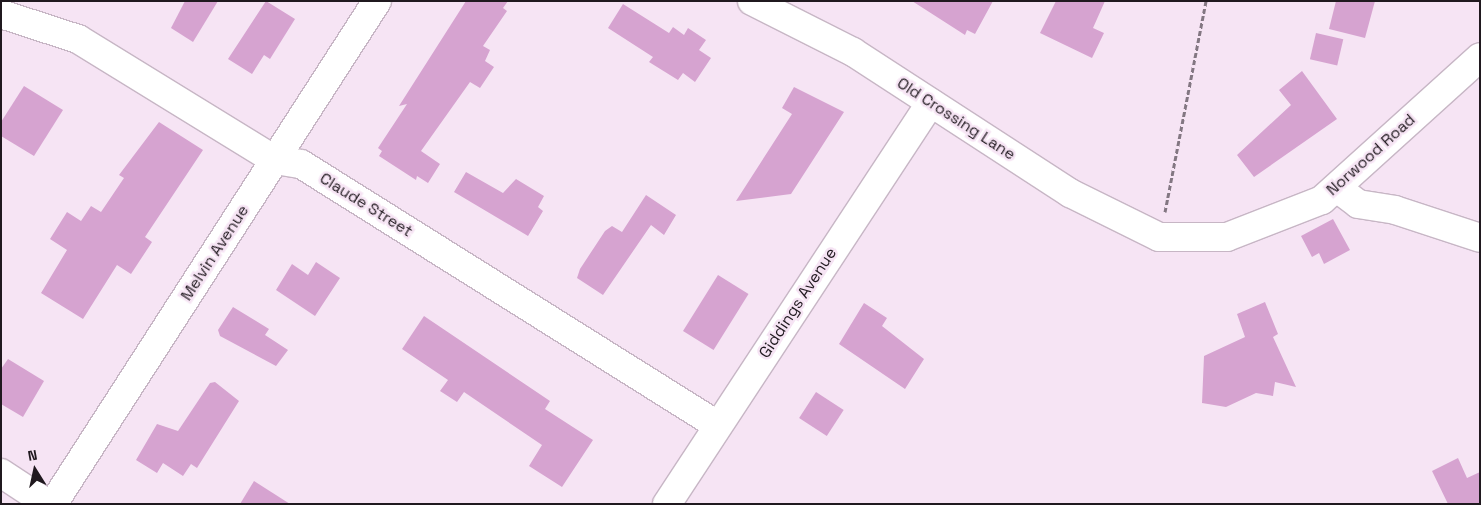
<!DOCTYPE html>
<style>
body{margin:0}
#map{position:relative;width:1481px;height:505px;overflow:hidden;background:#f6e4f4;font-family:"Space Grotesk",sans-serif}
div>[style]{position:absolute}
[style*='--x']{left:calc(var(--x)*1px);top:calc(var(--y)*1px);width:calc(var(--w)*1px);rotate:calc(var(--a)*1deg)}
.building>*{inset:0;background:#d6a3d0;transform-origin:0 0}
.path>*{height:3px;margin-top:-1.5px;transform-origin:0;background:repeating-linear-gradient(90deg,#837782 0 5px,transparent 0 7.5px)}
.roads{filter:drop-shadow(1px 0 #c7b6c5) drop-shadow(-1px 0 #c7b6c5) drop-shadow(0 1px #c7b6c5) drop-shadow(0 -1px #c7b6c5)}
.minor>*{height:28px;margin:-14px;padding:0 14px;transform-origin:14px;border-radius:14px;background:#fff}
span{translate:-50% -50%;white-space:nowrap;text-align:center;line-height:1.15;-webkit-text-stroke:5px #f6e4f4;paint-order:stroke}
.street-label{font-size:16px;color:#20191f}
.frame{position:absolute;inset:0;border:2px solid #20191f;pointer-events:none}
.north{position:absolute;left:10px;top:445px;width:50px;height:50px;-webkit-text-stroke:4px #f6e4f4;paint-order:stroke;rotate:350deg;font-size:14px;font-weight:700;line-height:20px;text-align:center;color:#20191f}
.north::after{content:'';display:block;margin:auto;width:18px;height:22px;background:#20191f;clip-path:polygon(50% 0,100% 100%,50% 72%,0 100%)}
</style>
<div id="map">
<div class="building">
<i style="clip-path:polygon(185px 1px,218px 1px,193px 42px,171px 28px)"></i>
<i style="clip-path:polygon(266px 1px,295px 19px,270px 59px,264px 55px,252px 74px,228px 59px)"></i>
<i style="clip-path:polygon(466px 1px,508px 1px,503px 8px,507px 11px,483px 46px,490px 50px,485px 61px,494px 67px,480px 88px,470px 82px,421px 151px,440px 164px,428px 183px,417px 176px,416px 180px,379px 156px,382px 151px,378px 148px,407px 104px,399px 106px)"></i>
<i style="clip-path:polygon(912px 1px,993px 1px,975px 34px,967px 30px,965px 35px)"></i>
<i style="clip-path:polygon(1056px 1px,1105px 1px,1093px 28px,1104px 33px,1092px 58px,1040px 33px)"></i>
<i style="clip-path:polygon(1336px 1px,1375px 1px,1365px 38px,1329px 29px)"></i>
<i style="clip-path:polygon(623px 4px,669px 33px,673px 27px,684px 35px,688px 28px,706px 40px,699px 50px,711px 58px,695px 82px,683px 73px,678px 80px,649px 62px,653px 57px,608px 28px)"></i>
<i style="left:1316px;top:33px;width:28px;height:27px;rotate:13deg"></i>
<i style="clip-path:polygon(1302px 71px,1337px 119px,1254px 177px,1237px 155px,1291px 105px,1279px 90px)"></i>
<i style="clip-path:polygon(24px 86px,63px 110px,34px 156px,1px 136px,1px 122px)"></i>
<i style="clip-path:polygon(794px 87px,844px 112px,791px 194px,736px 201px,792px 114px,782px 108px)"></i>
<i style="clip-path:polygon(159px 122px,203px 150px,145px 237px,152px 242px,131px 274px,117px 265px,83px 319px,41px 293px,67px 250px,50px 239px,67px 212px,81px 221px,91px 206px,101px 212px,124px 178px,119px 175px)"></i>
<i style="clip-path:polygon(466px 172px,503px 193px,516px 179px,544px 196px,538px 207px,543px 211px,528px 236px,454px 192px)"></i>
<i style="clip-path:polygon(646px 195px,676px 215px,664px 235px,651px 225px,603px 295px,577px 278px,580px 269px,605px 231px,612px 226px,622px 232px)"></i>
<i style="clip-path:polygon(1333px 219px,1350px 250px,1324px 264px,1319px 253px,1312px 257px,1301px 236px)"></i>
<i style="clip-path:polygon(316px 262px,340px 278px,315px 316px,276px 290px,292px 264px,308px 275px)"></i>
<i style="left:718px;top:275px;width:36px;height:66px;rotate:32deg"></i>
<i style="clip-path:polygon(1265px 302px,1278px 334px,1273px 337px,1296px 387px,1275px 382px,1273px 396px,1256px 393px,1226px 407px,1202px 403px,1204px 356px,1245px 337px,1237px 314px)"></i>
<i style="clip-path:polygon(864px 303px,887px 318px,882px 326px,924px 359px,905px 389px,839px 344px)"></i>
<i style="clip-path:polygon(233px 307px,269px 329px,265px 335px,288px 350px,276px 366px,220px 336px,218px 330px)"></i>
<i style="clip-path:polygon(424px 316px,550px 401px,545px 409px,593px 440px,562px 487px,529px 466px,542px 445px,464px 392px,457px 402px,440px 391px,448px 380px,402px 349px)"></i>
<i style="clip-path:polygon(8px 359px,44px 381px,23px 417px,1px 404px,1px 369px)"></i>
<i style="clip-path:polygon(215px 382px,239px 401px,197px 468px,191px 464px,183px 476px,163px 463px,157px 473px,136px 460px,157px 424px,178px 431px,210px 383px)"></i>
<i style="left:816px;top:392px;width:33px;height:31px;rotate:33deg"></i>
<i style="clip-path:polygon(1458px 458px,1467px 478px,1480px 472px,1480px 504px,1448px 504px,1432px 471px)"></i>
<i style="clip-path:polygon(254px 481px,290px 504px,240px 504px)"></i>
</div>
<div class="path">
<i style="--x:1165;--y:212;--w:215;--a:-79"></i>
</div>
<div class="roads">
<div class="minor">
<i style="--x:752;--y:1;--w:113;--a:26.8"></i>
<i style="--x:853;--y:52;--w:259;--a:33"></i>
<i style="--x:1070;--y:193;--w:99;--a:26.3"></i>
<i style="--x:1159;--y:237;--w:68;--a:0"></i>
<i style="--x:1227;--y:237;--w:102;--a:-21.3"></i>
<i style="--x:1322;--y:200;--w:213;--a:-42.1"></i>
<i style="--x:1;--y:14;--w:81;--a:18"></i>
<i style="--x:78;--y:39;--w:231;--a:31.6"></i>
<i style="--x:275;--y:160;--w:26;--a:9"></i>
<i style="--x:301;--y:164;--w:491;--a:32.1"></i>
<i style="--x:1337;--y:188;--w:26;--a:37"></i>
<i style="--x:1358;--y:204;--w:37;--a:9"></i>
<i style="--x:1395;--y:210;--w:89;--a:18.2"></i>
<i style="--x:1;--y:473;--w:56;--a:33.4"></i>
<i style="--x:53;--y:504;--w:598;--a:-57.21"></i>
<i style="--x:667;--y:504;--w:480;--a:-56.7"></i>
</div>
</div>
<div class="street-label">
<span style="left:956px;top:119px;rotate:33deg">Old Crossing Lane</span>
<span style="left:1371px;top:155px;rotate:-42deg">Norwood Road</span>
<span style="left:366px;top:205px;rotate:32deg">Claude Street</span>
<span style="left:215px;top:253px;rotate:-57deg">Melvin Avenue</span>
<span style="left:798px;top:303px;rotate:-57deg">Giddings Avenue</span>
</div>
<div class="frame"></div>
<div class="north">N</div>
</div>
